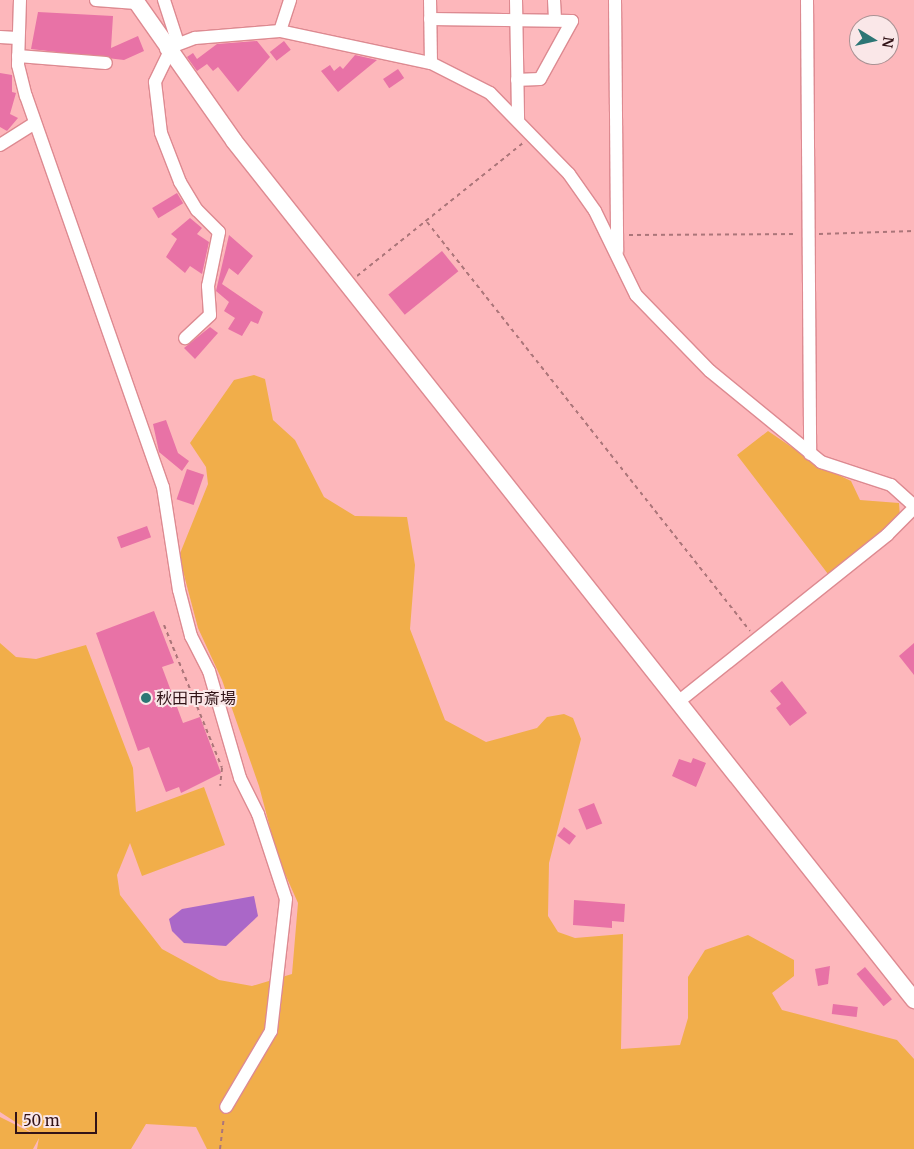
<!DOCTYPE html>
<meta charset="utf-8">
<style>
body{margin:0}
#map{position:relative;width:914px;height:1149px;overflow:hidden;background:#fdb7bb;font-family:Merriweather,"Noto Sans JP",serif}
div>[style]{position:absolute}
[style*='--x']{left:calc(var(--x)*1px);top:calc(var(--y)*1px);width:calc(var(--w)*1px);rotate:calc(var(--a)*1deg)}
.green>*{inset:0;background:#f1ae4a}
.water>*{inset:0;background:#aa67c8}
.building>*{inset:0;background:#e872a6;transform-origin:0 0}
.path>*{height:2px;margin-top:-1px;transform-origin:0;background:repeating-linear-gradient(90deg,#ab7579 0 4px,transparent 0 8px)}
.roads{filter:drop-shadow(1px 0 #dd8a91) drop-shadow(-1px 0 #dd8a91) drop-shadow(0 1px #dd8a91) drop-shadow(0 -1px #dd8a91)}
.minor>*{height:12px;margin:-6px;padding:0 6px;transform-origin:6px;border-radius:6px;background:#fff}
.tertiary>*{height:16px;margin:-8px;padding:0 8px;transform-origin:8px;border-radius:8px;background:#fff}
.dots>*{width:14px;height:14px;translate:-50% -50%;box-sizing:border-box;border:2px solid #fae7e8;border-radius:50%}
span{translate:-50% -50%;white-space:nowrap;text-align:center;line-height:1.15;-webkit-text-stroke:4px #fae7e8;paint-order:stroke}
.poi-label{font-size:16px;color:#321317}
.left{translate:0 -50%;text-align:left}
.north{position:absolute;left:849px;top:15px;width:50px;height:50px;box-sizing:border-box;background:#fae7e8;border:1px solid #aa9294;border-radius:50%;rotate:99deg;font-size:14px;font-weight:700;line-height:20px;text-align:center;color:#321317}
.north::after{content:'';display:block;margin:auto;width:18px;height:22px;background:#2c7675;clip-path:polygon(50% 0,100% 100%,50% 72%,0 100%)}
.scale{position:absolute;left:15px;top:1112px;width:82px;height:22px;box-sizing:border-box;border:2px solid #321317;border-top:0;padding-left:6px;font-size:15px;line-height:18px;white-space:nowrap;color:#321317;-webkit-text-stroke:4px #fae7e8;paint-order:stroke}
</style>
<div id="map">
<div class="green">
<i style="clip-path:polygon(254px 375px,265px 379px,273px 420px,295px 440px,324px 497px,355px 516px,407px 517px,415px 565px,410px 629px,445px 720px,486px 742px,537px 728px,547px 717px,564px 714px,573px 718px,581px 739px,549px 863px,548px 916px,558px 932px,575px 938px,623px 934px,621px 1049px,680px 1045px,688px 1018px,688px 977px,705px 950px,748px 935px,794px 960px,794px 976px,772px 993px,782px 1010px,897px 1040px,914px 1059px,914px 1149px,207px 1149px,196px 1127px,146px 1124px,131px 1149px,37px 1149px,39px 1138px,33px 1149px,0 1149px,0 1117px,34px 1134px,0 1112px,0 643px,16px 657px,36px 659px,86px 645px,133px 768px,136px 812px,204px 787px,225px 845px,142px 876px,130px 843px,117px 875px,120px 895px,162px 949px,219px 980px,252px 986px,292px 974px,298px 903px,278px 858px,259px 786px,222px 680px,198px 628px,179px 556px,208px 484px,206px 467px,190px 443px,234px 380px)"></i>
<i style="clip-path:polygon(768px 431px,818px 465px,851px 481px,860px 500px,899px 503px,900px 517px,828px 574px,737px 455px)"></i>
</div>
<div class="water">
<i style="clip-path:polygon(254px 896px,258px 916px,226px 946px,184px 943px,172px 931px,169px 919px,182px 909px)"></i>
</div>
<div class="building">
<i style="clip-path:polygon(38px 12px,113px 16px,111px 48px,138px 36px,144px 51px,124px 60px,31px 49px)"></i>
<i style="clip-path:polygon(257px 41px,270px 57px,238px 92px,218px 67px,213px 71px,207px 64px,197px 71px,187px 57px,193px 53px,197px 59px,217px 44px)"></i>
<i style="left:284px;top:41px;width:11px;height:18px;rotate:52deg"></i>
<i style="clip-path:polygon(355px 55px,377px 60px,338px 92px,321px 71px,330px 65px,334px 71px,340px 66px,343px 69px)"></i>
<i style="left:398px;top:69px;width:11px;height:18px;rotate:56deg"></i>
<i style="clip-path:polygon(0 73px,12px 75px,12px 92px,16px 93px,10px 114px,18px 118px,7px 131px,0 127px)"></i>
<i style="left:177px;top:193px;width:12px;height:29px;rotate:59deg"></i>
<i style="clip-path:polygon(190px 218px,202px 228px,197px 234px,209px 242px,202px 274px,190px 266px,185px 273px,166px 257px,177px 239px,171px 234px)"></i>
<i style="clip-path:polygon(229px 235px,253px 256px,238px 275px,229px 268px,222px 284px,263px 312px,258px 324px,251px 321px,242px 336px,228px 329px,235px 318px,224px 311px,229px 302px,216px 291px)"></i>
<i style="left:442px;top:251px;width:26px;height:69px;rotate:51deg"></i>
<i style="clip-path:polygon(210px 327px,218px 333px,195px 359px,184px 348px)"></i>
<i style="clip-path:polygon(166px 420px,178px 453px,189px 461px,182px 471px,159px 452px,153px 424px)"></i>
<i style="left:187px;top:469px;width:18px;height:32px;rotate:19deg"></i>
<i style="left:147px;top:526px;width:12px;height:32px;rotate:70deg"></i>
<i style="clip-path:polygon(154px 611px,174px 663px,162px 667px,183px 723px,200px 717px,221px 773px,181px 793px,179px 787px,166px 792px,149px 747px,138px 751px,96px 633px)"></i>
<i style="clip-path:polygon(914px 643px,914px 675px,899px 656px)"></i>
<i style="clip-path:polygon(782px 681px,807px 713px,790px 726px,776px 708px,781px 704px,770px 691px)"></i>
<i style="clip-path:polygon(693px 758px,706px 763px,696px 787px,672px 776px,679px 759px,691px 763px)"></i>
<i style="left:594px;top:803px;width:22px;height:17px;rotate:68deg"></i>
<i style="left:564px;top:827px;width:15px;height:11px;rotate:37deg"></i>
<i style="clip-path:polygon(574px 900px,625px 904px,624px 922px,612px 921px,612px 928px,573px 925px)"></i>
<i style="clip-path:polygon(830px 966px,828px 984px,818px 986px,815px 969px)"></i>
<i style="left:865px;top:967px;width:42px;height:11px;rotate:50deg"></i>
<i style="left:833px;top:1004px;width:25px;height:10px;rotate:7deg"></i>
</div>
<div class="path">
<i style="--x:427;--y:222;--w:521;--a:51.7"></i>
<i style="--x:819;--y:234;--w:95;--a:-1.8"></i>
<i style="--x:629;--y:235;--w:168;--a:-0.3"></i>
<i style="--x:357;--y:276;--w:213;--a:-38.7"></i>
<i style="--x:164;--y:625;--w:154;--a:67.9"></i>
<i style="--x:222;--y:768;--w:18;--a:96"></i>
<i style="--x:220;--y:1149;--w:32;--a:-83"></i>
</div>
<div class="roads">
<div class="minor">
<i style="--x:20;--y:0;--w:65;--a:91.8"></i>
<i style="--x:18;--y:65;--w:32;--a:76"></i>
<i style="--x:26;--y:96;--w:414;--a:70.7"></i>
<i style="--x:163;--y:487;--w:104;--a:81.2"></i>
<i style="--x:179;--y:590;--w:48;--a:75.4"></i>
<i style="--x:191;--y:636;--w:39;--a:63"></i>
<i style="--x:209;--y:671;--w:111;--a:73.8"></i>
<i style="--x:240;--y:778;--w:40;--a:63.4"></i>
<i style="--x:258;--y:814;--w:89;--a:71.8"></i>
<i style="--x:286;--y:899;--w:133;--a:96.5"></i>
<i style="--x:271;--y:1031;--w:88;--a:120.6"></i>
<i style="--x:96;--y:0;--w:40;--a:4.3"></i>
<i style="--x:164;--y:0;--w:45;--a:72"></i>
<i style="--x:430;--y:0;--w:63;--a:89.1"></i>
<i style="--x:516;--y:0;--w:119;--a:89"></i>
<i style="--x:554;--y:0;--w:20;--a:87"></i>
<i style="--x:615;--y:0;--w:251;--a:89.5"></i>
<i style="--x:807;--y:0;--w:454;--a:89.6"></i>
<i style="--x:430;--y:19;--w:142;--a:0.8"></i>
<i style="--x:572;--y:21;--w:66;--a:118.9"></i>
<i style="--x:540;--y:79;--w:23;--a:178"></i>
<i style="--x:280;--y:31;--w:33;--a:-72"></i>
<i style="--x:0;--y:37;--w:17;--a:3"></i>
<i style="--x:166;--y:49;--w:31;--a:-21"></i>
<i style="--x:195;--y:38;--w:85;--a:-4.7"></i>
<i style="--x:280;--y:31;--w:154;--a:12"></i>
<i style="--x:431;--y:63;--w:66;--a:27"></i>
<i style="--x:490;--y:93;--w:113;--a:45.7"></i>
<i style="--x:569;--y:174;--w:45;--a:54.9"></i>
<i style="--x:595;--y:211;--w:93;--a:64"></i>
<i style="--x:636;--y:295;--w:106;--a:45.8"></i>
<i style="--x:710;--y:371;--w:144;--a:39.3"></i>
<i style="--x:821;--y:462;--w:74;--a:18.2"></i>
<i style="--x:891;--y:485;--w:31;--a:42"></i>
<i style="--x:169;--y:53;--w:32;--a:116"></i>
<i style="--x:155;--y:82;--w:51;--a:83.3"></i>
<i style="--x:161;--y:133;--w:53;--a:68.8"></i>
<i style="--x:180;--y:182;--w:33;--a:59"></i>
<i style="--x:197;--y:210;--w:31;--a:45"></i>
<i style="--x:219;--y:232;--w:55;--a:101.5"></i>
<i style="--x:208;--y:286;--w:29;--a:86"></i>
<i style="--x:210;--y:315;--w:34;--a:137"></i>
<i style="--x:18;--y:56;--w:88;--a:4.5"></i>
<i style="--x:0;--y:145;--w:41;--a:-32.2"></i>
<i style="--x:678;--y:702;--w:268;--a:-38.6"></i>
<i style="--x:887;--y:535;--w:38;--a:-45"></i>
</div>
<div class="tertiary">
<i style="--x:135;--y:0;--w:172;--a:54.9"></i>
<i style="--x:234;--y:141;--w:1096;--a:51.63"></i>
</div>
</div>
<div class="dots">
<i style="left:146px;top:698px;background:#2c7675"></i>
</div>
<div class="poi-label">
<span class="left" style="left:156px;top:698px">秋田市斎場</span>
</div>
<div class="north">N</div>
<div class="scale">50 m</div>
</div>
